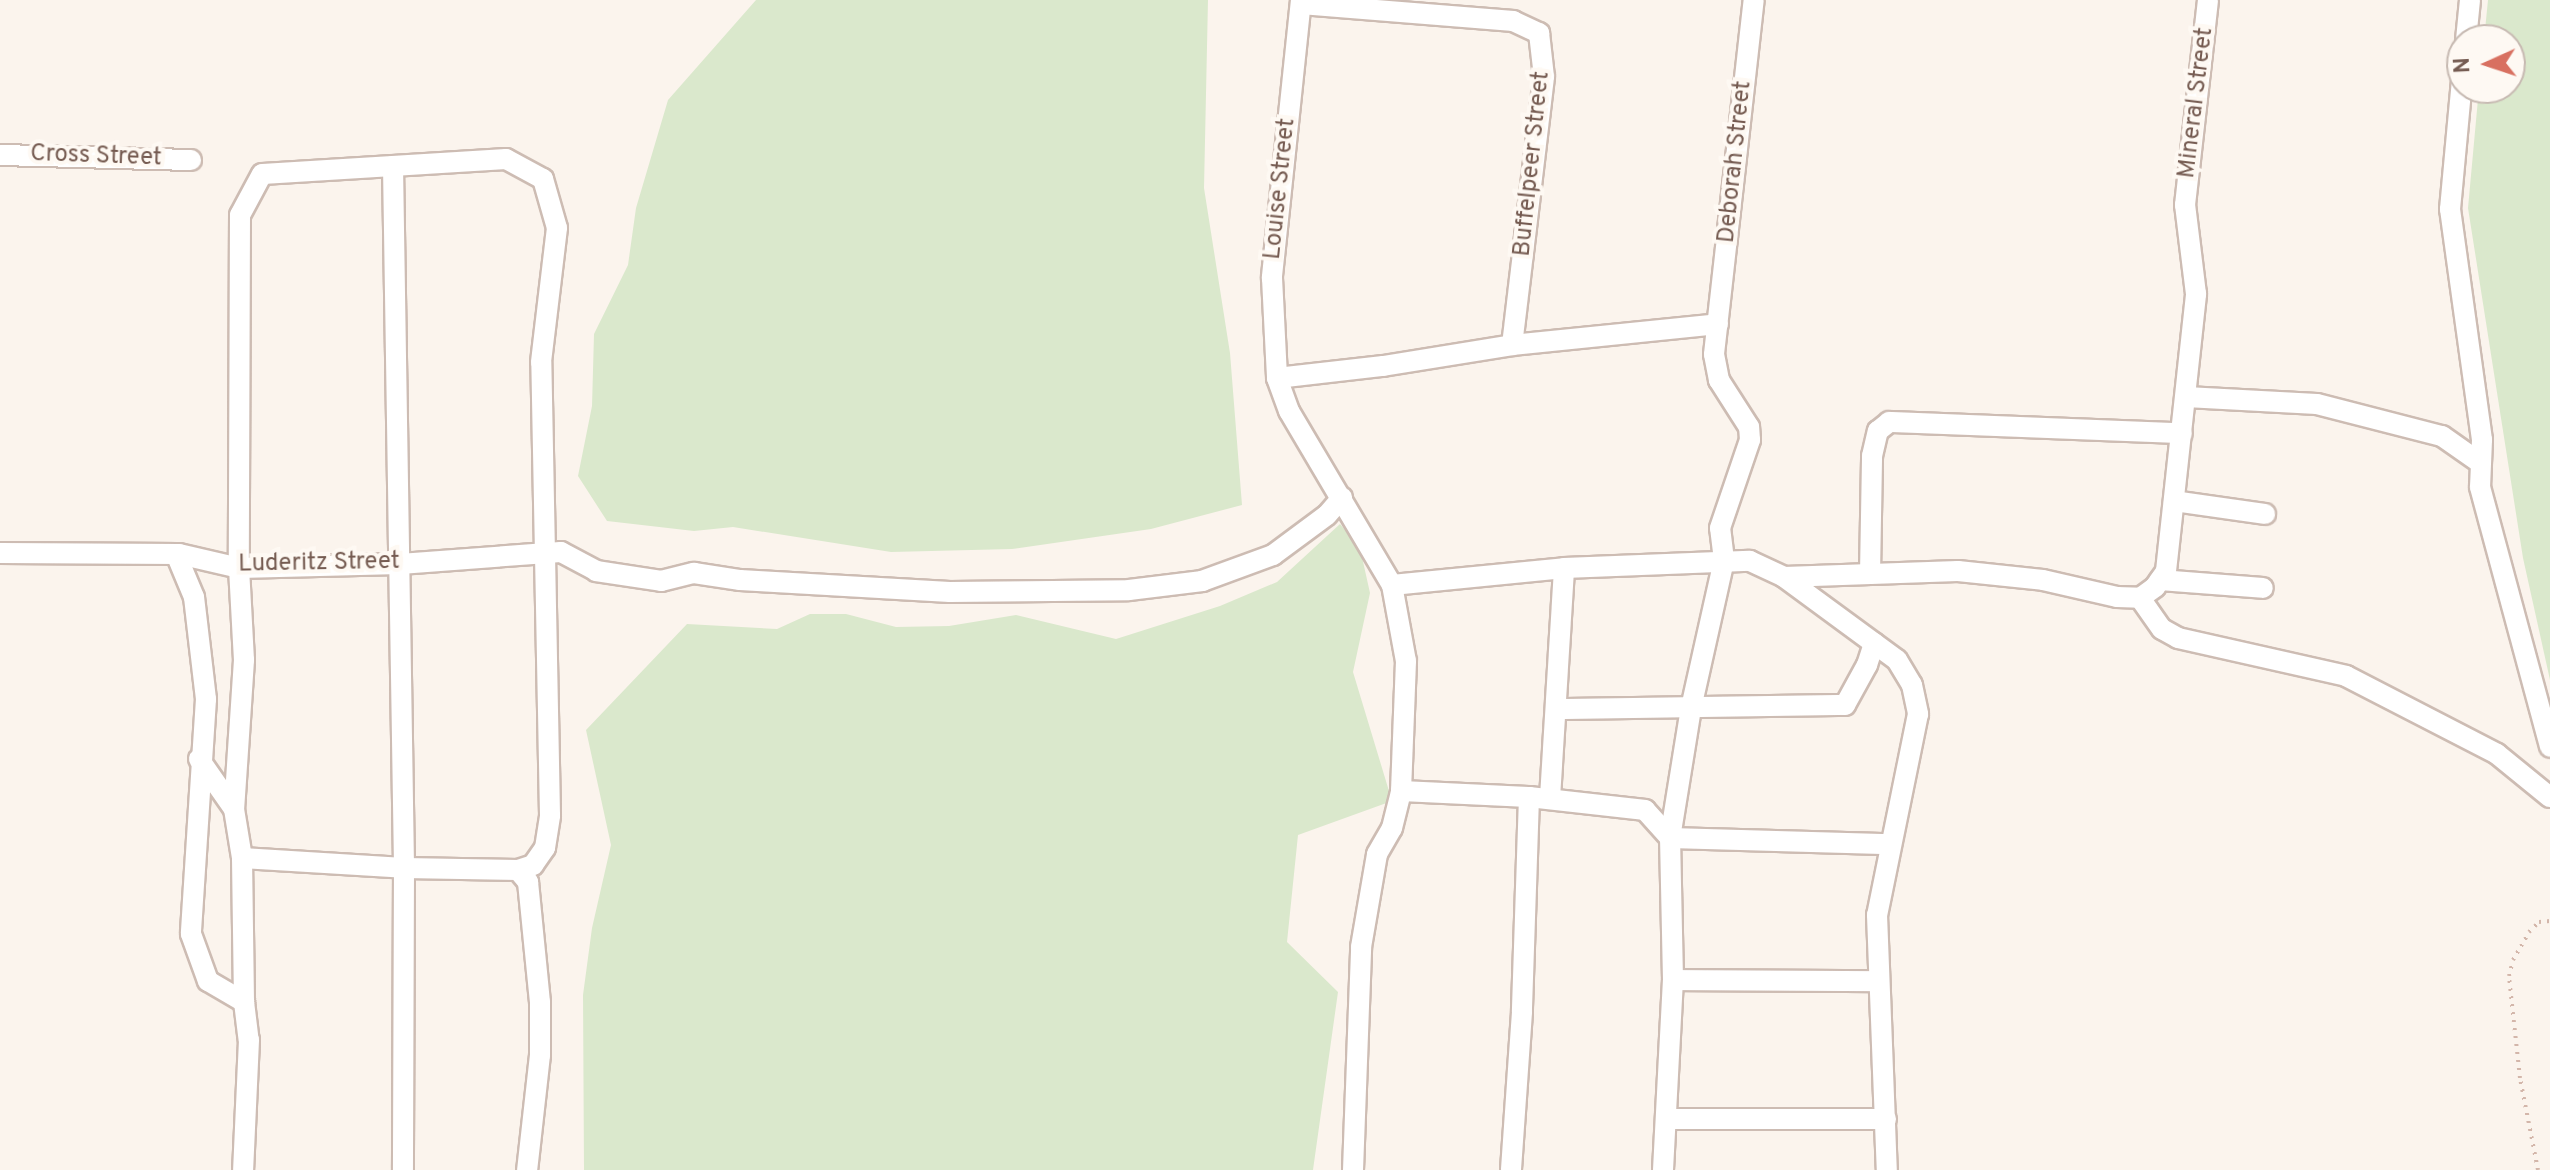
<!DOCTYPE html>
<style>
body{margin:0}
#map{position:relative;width:2550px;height:1170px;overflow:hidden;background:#fbf4ed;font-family:Overpass,sans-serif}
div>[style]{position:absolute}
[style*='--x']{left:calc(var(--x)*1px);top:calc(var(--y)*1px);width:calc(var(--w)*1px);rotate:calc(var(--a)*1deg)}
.green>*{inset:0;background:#dae8cc}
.path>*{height:4px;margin-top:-2px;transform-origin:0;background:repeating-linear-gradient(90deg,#d3b6aa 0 2px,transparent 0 8px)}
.roads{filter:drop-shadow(2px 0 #cdbcb3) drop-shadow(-2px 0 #cdbcb3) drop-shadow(0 2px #cdbcb3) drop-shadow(0 -2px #cdbcb3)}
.street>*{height:20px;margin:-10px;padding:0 10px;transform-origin:10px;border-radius:10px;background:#fff}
span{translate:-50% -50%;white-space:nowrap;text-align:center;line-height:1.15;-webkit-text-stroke:8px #fef9f3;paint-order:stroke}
.street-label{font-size:24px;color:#755b51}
.north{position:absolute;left:2446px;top:24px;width:80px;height:80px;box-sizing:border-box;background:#fef9f3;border:2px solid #c7bab2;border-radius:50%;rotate:267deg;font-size:22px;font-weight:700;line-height:32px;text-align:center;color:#755b51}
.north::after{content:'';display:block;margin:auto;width:28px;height:36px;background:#d87060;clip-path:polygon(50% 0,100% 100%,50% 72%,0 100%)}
</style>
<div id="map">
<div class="green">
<i style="clip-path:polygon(756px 0,1208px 0,1204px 188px,1230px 353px,1242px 505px,1151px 529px,1012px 549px,891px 552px,733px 527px,694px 531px,607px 521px,578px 476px,592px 406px,594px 334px,628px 265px,636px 208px,668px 100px)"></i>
<i style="clip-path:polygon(2488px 0,2550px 0,2550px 680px,2523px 558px,2468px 208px,2479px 88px,2510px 88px,2510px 40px,2484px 40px)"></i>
<i style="clip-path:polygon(1340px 524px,1360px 548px,1370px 593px,1353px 672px,1392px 801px,1298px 835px,1287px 942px,1338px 992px,1313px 1170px,584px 1170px,583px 995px,592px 928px,611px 845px,586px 730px,687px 624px,777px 629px,810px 614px,846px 614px,896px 627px,949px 626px,1016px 615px,1116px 639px,1220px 606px,1277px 582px)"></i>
</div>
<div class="path">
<i style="--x:2538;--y:1170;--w:94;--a:-101.1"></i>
<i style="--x:2520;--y:1078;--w:103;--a:-96.2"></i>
<i style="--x:2509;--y:976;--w:16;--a:-76"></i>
<i style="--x:2513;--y:960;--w:32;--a:-60"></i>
<i style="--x:2529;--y:932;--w:14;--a:-45"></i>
<i style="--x:2539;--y:922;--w:11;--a:-5"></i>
</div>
<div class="roads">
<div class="street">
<i style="--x:1301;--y:0;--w:280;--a:96"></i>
<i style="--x:1272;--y:278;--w:100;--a:87.1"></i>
<i style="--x:1277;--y:378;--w:35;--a:70"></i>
<i style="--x:1289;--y:411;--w:202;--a:59.4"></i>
<i style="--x:1392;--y:585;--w:77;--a:79.6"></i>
<i style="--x:1406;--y:661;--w:130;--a:92.2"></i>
<i style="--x:1401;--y:791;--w:128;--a:2.7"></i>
<i style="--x:1529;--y:797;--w:215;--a:91.9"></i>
<i style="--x:1522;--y:1012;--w:158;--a:94"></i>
<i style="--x:1301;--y:4;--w:213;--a:4.6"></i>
<i style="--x:1513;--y:21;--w:29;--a:25"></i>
<i style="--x:1539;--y:33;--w:44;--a:83.5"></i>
<i style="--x:1544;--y:77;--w:270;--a:96.8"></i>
<i style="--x:2466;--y:40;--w:40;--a:-84.3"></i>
<i style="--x:2462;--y:80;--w:130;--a:95.3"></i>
<i style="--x:2450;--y:209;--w:233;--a:82.1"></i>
<i style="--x:2482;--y:440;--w:47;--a:92.4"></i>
<i style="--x:2480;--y:487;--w:269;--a:74.9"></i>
<i style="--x:0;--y:155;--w:191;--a:1.5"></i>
<i style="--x:393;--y:166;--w:702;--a:89.1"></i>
<i style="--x:404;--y:868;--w:302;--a:90.2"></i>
<i style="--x:1277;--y:378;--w:107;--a:-6.5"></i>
<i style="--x:1383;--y:366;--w:131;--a:-9.2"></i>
<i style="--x:1512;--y:345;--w:207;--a:-5.8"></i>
<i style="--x:2186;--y:397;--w:131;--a:3.1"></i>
<i style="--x:2317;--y:404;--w:129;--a:14.4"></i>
<i style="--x:2442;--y:436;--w:45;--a:35.1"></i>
<i style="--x:2174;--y:501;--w:92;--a:8.1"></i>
<i style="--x:0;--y:553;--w:179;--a:0.3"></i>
<i style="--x:179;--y:554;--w:62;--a:13.1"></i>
<i style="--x:239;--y:568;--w:161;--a:-1.4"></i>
<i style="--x:400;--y:564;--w:161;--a:-4.3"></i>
<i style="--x:561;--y:552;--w:40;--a:28"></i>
<i style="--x:596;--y:571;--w:66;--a:8.7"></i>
<i style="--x:661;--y:581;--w:34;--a:-14"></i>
<i style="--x:694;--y:573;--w:47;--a:8.7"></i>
<i style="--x:740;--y:580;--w:210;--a:3.3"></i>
<i style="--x:950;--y:592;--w:179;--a:-0.6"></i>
<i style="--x:1129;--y:590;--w:74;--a:-7"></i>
<i style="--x:1202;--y:581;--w:76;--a:-20.1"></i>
<i style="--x:1273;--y:555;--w:67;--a:-36.5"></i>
<i style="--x:1327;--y:515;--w:23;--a:-49"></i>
<i style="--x:176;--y:554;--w:47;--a:67.3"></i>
<i style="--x:194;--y:597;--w:103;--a:83.3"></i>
<i style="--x:206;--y:699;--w:235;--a:93.7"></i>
<i style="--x:191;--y:934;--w:50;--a:70.1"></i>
<i style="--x:208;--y:981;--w:42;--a:30.3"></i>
<i style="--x:1870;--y:574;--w:118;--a:-89"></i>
<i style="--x:1872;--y:456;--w:26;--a:-77"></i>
<i style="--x:1878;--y:431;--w:14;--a:-39"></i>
<i style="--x:1889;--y:422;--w:293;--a:2.2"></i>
<i style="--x:1784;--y:577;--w:174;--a:-2"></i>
<i style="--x:1958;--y:571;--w:85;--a:6"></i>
<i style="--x:2043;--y:580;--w:76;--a:12.9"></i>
<i style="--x:2117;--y:597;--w:23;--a:2"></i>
<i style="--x:2140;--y:598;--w:19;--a:-36"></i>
<i style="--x:2155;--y:587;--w:19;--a:-55"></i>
<i style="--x:2166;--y:571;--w:279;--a:-83.8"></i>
<i style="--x:2196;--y:294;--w:90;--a:-97"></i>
<i style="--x:2185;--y:205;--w:206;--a:-83.6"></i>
<i style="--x:2160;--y:580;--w:103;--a:4.4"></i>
<i style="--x:1392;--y:585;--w:173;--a:-5.6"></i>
<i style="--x:1564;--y:568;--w:186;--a:-2.2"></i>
<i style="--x:1750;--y:561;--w:38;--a:25"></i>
<i style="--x:1784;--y:577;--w:140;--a:36.3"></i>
<i style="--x:1897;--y:660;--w:29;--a:59"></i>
<i style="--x:1912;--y:685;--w:30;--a:78"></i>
<i style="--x:1918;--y:714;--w:205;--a:101.5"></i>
<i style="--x:1877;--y:915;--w:255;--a:87.8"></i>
<i style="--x:2140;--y:598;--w:38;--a:55"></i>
<i style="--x:2162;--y:629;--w:18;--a:29"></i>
<i style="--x:2178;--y:638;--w:172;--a:12.7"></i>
<i style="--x:2346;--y:676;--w:170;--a:27.3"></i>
<i style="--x:2497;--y:754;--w:68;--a:39.1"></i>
<i style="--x:1558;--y:709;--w:287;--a:-0.8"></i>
<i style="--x:1845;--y:705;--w:46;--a:-61.2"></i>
<i style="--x:1867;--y:665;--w:23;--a:-72"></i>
<i style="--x:199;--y:759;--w:61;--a:55"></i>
<i style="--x:1529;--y:797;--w:117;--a:6.4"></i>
<i style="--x:1645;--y:810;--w:38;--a:48"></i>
<i style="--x:1670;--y:838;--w:221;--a:1.6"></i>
<i style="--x:1550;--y:798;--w:230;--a:-86.5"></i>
<i style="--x:242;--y:858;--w:162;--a:3.5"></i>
<i style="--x:404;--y:868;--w:114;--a:1"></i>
<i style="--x:518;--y:870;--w:16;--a:-18"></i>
<i style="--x:533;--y:865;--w:21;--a:-55"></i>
<i style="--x:545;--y:848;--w:33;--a:-81"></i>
<i style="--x:550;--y:815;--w:453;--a:-91.1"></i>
<i style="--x:541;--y:362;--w:135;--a:-83.2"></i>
<i style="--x:557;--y:228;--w:51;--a:-105.9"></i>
<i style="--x:543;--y:179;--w:42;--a:-151.6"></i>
<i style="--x:506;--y:159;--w:244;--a:176.5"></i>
<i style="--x:262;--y:174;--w:47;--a:118.2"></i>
<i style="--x:240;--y:215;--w:353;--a:90.2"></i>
<i style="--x:239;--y:568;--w:92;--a:86.9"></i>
<i style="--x:244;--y:660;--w:149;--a:93.8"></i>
<i style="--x:234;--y:809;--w:50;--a:80.7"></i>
<i style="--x:242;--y:858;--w:144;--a:89.2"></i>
<i style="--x:244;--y:1002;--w:38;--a:83"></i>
<i style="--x:249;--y:1040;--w:130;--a:92.6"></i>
<i style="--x:518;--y:870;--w:16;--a:50"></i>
<i style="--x:528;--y:882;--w:121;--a:84.3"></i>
<i style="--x:540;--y:1002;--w:53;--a:90"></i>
<i style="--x:540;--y:1055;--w:116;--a:96.4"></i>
<i style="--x:1673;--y:980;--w:206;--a:0.3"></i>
<i style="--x:1666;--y:1119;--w:220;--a:0"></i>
<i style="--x:1353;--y:1170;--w:223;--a:-87.9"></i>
<i style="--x:1361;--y:947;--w:94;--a:-80.2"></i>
<i style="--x:1377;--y:854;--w:30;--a:-60"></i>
<i style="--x:1392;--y:828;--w:38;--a:-76"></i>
<i style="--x:1663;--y:1170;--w:190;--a:-87"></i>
<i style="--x:1673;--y:980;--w:142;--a:-91.2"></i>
<i style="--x:1670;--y:838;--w:132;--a:-80.8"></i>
<i style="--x:1691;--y:708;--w:152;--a:-77.4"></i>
<i style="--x:1724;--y:560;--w:32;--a:-97"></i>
<i style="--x:1720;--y:528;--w:93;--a:-71.2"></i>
<i style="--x:1750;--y:440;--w:13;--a:-94"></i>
<i style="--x:1749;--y:427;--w:56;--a:-122.6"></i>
<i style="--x:1719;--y:380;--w:26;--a:-101"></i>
<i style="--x:1714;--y:354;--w:356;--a:-83.6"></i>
</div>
</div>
<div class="street-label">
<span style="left:2197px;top:103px;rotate:-83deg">Mineral Street</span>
<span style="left:96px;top:157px;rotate:2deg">Cross Street</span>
<span style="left:1736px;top:162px;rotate:-84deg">Deborah Street</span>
<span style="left:1533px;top:164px;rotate:-84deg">Buffelpeer Street</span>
<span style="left:1281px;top:189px;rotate:-84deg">Louise Street</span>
<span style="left:319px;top:564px;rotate:-1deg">Luderitz Street</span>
</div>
<div class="north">N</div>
</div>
